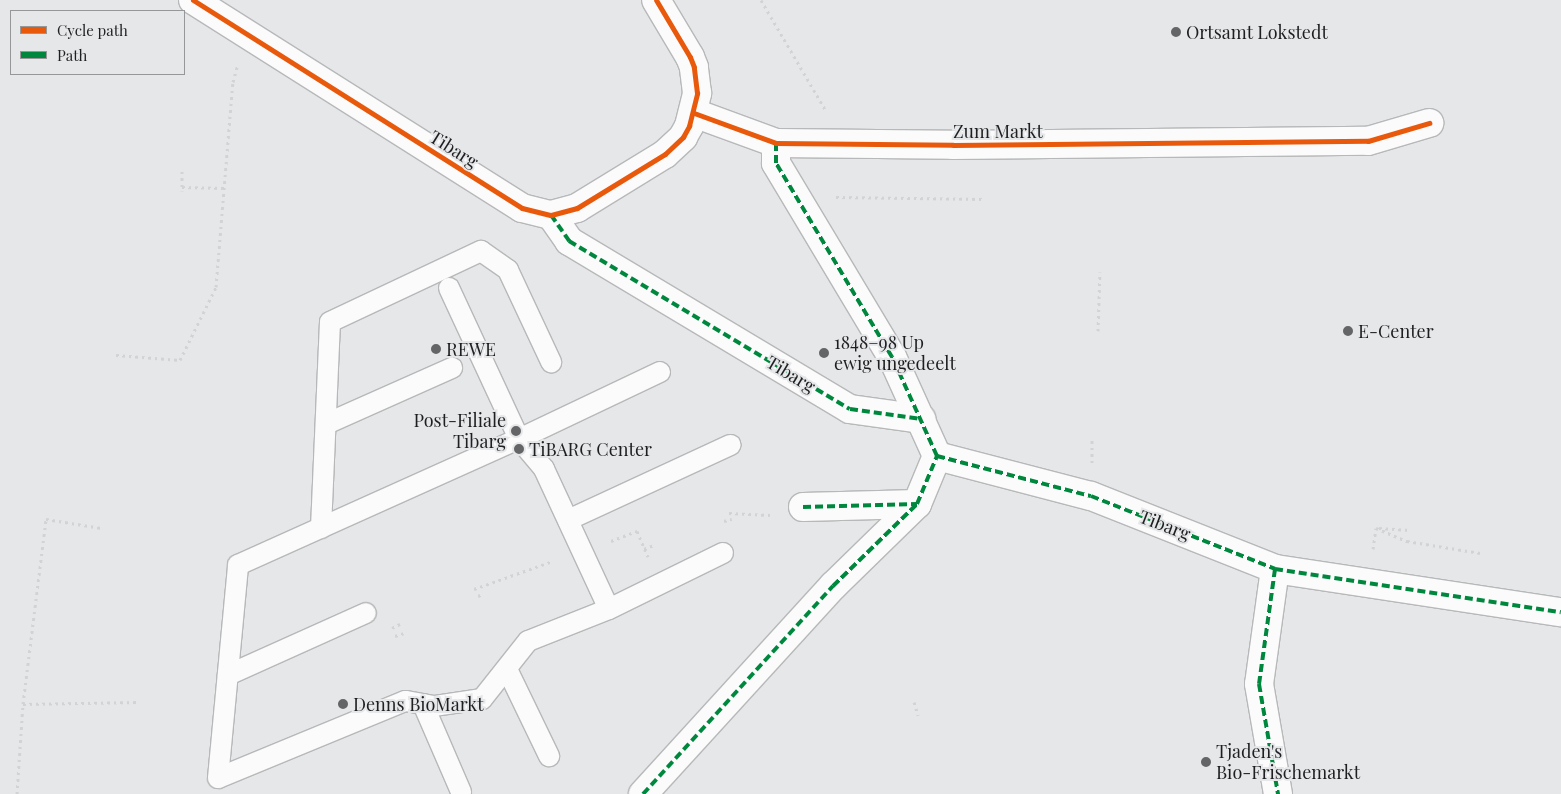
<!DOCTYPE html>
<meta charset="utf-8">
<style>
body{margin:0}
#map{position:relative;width:1561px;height:794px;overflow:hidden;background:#e6e7e8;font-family:"Playfair Display",serif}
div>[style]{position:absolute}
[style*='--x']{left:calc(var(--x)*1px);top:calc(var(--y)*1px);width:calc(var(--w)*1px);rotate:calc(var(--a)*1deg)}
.path>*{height:3px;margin-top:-1.5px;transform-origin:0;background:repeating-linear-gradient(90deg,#d2d3d4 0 2.5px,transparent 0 6.5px)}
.roads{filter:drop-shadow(1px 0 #b7b8b9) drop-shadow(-1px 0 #b7b8b9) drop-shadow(0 1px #b7b8b9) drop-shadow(0 -1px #b7b8b9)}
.service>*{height:20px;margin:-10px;padding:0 10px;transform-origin:10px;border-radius:10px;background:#fbfbfc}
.pedestrian>*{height:28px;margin:-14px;padding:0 14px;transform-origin:14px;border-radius:14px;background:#fbfbfc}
.minor>*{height:28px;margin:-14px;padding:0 14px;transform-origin:14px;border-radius:14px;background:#fbfbfc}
.quiet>*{height:4px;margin-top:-2px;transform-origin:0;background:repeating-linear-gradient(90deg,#00873e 0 8px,transparent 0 12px)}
.cycleway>*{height:5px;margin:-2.5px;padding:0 2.5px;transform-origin:2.5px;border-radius:2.5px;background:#e8590c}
.dots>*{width:14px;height:14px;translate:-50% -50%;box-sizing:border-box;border:2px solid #e5e7e9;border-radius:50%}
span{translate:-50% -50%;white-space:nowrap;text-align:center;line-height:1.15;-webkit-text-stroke:4px #e5e7e9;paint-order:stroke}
.poi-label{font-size:18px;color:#1e1f20}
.left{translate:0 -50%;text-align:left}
.right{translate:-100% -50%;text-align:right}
.street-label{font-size:18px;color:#1e1f20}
.legend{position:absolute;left:10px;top:10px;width:175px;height:65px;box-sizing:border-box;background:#e5e7e9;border:1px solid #959799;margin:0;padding:6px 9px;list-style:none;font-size:15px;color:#1e1f20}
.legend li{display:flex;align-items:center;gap:10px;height:25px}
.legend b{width:25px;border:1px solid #959799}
</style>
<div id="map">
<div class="path">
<i style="--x:761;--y:0;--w:126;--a:59.6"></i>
<i style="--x:182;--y:171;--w:20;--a:90"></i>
<i style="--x:182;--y:187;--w:42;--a:1.4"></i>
<i style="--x:836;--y:197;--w:148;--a:0.8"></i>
<i style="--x:1098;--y:331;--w:59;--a:-88.1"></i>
<i style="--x:116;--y:355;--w:64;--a:4.5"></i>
<i style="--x:180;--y:360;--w:81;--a:-63.7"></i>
<i style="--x:216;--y:287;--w:206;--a:-85.3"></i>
<i style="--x:233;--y:82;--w:16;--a:-75"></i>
<i style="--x:1092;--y:463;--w:26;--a:-90"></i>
<i style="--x:729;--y:513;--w:41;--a:2.8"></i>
<i style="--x:724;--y:521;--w:8;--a:-14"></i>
<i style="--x:1376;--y:528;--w:34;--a:23"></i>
<i style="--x:1407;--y:541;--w:74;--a:9.3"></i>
<i style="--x:1379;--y:528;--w:30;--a:4"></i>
<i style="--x:611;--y:541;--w:28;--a:-21"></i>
<i style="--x:637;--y:531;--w:28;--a:67"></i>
<i style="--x:644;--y:549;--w:11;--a:-22"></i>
<i style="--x:1373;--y:549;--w:21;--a:-82"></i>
<i style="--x:474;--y:589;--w:84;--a:-19.5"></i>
<i style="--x:478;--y:596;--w:5;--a:-22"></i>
<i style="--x:392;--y:628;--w:9;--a:-27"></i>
<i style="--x:395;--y:636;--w:9;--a:-18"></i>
<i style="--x:914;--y:702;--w:14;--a:73"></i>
<i style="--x:23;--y:704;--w:117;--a:-1"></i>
<i style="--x:17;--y:794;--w:90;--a:-86.2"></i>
<i style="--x:23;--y:704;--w:186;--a:-82.9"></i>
<i style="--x:46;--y:519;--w:56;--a:9.3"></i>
</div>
<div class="roads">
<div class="service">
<i style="--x:449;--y:288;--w:166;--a:65.1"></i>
<i style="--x:519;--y:439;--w:39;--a:50"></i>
<i style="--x:544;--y:469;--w:154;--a:65.1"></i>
<i style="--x:609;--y:609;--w:87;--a:158.4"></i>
<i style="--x:528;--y:641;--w:74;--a:128.4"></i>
<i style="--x:482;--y:699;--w:49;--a:171.7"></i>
<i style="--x:434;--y:706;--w:29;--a:-170"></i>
<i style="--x:405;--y:701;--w:202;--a:157.6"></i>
<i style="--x:218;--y:778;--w:214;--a:-84.6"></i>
<i style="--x:238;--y:565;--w:308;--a:-24.2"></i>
<i style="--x:519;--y:439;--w:156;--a:-25.4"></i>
<i style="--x:326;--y:424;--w:138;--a:-24"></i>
<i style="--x:568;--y:520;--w:179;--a:-24.8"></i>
<i style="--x:321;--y:528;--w:206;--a:-87.5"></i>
<i style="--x:330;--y:322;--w:167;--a:-25.2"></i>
<i style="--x:481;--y:251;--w:33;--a:35"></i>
<i style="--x:508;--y:270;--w:102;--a:64.9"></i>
<i style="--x:609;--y:609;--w:127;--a:-26.2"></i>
<i style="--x:507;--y:669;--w:97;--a:64.2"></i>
<i style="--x:228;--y:675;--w:151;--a:-24.2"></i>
<i style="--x:423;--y:704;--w:96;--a:66.6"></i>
</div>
<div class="pedestrian">
<i style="--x:551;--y:215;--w:32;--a:55"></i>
<i style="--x:569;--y:241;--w:327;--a:30.9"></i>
<i style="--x:850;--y:409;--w:72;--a:8"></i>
<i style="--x:937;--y:456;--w:159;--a:14.6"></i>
<i style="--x:1091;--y:496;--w:198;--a:21.6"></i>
<i style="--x:1275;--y:569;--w:289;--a:8.6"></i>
<i style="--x:803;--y:507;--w:114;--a:-1.5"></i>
<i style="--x:1275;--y:569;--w:116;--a:97.9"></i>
<i style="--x:1259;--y:684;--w:112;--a:80.2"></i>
<i style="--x:643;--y:794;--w:282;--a:-47.6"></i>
<i style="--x:833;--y:586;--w:117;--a:-44.3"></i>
<i style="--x:917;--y:504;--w:52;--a:-67.4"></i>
<i style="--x:937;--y:456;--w:109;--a:-114.4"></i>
<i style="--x:892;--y:357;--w:226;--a:-120.9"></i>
<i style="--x:776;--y:163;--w:20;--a:-90"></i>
</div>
<div class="minor">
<i style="--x:193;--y:0;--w:389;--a:32.3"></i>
<i style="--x:522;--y:208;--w:30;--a:14"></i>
<i style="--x:551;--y:215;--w:27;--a:-15"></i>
<i style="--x:577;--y:208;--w:103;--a:-31.5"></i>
<i style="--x:665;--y:154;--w:25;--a:-43"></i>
<i style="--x:683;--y:137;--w:13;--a:-61"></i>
<i style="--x:689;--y:126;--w:34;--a:-76"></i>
<i style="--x:697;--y:93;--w:26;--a:-97"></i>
<i style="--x:694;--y:67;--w:11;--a:-112"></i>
<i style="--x:690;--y:57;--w:66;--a:-120.8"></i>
<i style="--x:694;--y:113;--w:87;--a:20.1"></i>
<i style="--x:776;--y:143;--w:177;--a:0.6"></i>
<i style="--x:953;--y:145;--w:415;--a:-0.6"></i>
<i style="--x:1368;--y:141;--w:64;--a:-16.4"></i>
</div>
</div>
<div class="quiet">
<i style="--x:551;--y:215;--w:32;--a:55"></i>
<i style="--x:569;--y:241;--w:327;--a:30.9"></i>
<i style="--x:850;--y:409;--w:72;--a:8"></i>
<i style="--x:937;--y:456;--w:159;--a:14.6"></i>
<i style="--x:1091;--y:496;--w:198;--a:21.6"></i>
<i style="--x:1275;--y:569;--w:289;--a:8.6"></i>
<i style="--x:803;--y:507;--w:114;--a:-1.5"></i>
<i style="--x:1275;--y:569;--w:116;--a:97.9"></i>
<i style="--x:1259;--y:684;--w:112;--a:80.2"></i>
<i style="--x:643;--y:794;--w:282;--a:-47.6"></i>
<i style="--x:833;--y:586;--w:117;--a:-44.3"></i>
<i style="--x:917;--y:504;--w:52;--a:-67.4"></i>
<i style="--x:937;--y:456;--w:109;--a:-114.4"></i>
<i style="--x:892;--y:357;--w:226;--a:-120.9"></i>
<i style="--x:776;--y:163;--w:20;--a:-90"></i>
</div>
<div class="cycleway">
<i style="--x:193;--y:0;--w:389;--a:32.3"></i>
<i style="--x:522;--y:208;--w:30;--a:14"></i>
<i style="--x:551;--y:215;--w:27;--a:-15"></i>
<i style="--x:577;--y:208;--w:103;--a:-31.5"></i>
<i style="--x:665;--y:154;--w:25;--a:-43"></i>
<i style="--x:683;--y:137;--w:13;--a:-61"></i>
<i style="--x:689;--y:126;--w:34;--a:-76"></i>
<i style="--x:697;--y:93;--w:26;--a:-97"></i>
<i style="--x:694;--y:67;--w:11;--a:-112"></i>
<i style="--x:690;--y:57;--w:66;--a:-120.8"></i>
<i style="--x:694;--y:113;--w:87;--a:20.1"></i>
<i style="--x:776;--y:143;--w:177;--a:0.6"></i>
<i style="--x:953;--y:145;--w:415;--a:-0.6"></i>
<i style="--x:1368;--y:141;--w:64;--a:-16.4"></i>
</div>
<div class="dots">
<i style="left:1176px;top:32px;background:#646566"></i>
<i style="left:1348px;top:331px;background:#646566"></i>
<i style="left:436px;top:349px;background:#646566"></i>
<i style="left:824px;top:353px;background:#646566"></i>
<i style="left:516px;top:431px;background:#646566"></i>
<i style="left:519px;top:449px;background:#646566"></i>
<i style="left:343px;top:704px;background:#646566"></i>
<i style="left:1206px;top:762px;background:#646566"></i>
</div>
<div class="poi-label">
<span class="left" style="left:1186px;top:32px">Ortsamt Lokstedt</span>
<span class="left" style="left:1358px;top:331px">E-Center</span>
<span class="left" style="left:834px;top:353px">1848–98 Up<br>ewig ungedeelt</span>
<span class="left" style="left:446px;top:349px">REWE</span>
<span class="right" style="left:506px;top:431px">Post-Filiale<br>Tibarg</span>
<span class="left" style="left:529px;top:449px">TiBARG Center</span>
<span class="left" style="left:353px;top:704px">Denns BioMarkt</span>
<span class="left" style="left:1216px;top:762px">Tjaden's<br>Bio-Frischemarkt</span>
</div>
<div class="street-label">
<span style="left:998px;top:131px">Zum Markt</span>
<span style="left:454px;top:149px;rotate:32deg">Tibarg</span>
<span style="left:791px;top:374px;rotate:31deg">Tibarg</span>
<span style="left:1165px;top:525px;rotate:21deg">Tibarg</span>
</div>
<ul class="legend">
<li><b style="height:6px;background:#e8590c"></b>Cycle path</li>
<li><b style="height:6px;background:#00873e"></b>Path</li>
</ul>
</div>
